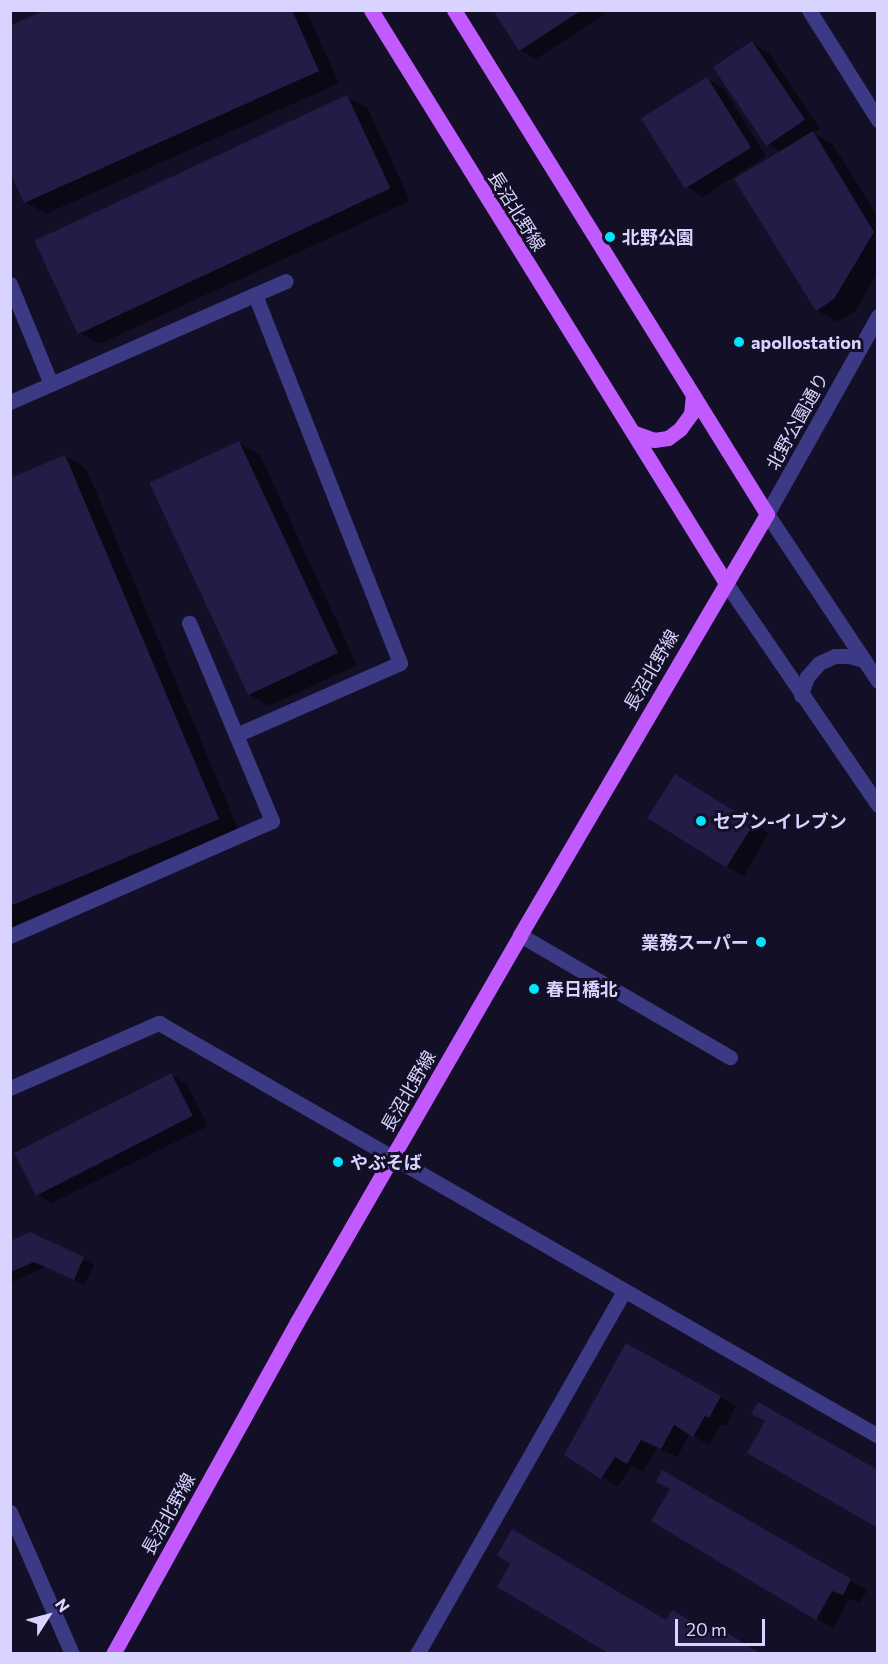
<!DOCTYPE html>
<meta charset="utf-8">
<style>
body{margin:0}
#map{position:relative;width:888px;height:1664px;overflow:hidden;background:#130f26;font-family:Commissioner,"Noto Sans JP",sans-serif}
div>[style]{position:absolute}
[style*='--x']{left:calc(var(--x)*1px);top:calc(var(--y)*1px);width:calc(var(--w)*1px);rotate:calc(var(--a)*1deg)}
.shadow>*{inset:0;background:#0007}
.building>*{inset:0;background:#241b47;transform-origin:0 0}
.minor>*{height:15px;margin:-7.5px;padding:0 7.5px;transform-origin:7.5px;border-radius:7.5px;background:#3d3a85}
.major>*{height:15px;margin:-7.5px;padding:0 7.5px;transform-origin:7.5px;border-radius:7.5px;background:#c25bff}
.dots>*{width:16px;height:16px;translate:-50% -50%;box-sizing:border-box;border:3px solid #130f26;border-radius:50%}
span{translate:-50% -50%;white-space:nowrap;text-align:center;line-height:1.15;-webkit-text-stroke:6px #130f26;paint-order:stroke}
.street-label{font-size:18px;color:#d9d4ff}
.poi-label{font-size:18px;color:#d9d4ff;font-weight:700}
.left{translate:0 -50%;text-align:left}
.right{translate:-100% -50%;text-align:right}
.frame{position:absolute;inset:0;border:12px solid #d9d4ff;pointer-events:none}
.north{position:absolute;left:18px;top:1586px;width:60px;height:60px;-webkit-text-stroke:4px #130f26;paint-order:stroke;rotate:54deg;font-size:16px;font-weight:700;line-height:24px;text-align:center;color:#d9d4ff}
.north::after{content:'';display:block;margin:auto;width:21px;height:27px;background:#d9d4ff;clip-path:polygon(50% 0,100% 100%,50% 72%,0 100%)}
.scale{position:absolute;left:675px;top:1619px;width:90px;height:27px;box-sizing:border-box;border:3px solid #d9d4ff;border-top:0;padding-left:8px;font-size:18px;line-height:21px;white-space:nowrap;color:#d9d4ff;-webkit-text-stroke:4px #130f26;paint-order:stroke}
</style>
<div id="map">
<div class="shadow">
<i style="clip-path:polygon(49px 10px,306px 10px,339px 83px,46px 214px,26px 202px)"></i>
<i style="clip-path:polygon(494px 10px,601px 10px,604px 15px,536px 59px,520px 50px)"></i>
<i style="clip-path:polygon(752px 43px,768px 52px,820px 129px,814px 133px,833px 145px,878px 217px,878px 272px,855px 311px,837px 322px,817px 310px,781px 152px,767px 144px)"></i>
<i style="clip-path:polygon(707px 79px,723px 88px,766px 156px,703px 197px,687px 187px)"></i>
<i style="clip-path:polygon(347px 97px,368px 109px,410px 201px,99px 344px,78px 332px)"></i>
<i style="clip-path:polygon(239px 443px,260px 455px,357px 665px,269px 706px,248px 694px)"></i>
<i style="clip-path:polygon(65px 456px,86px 468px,239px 831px,10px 927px,10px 479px)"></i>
<i style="clip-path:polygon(691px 785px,769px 833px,744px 876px,728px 867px)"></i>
<i style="clip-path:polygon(171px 1075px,187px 1084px,208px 1126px,52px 1203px,36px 1194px)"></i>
<i style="clip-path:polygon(10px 1243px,83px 1259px,94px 1265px,85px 1285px,46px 1267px,10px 1283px)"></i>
<i style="clip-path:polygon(626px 1345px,736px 1406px,726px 1426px,721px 1425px,709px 1445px,690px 1434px,677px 1457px,657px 1448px,643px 1472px,631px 1465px,618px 1487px,602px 1477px)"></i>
<i style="clip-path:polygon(663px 1473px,867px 1590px,860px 1603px,849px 1599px,833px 1628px,653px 1520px,671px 1489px)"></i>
</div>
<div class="building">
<i style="clip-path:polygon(45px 10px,292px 10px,319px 71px,24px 203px,10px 172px,10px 26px)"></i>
<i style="clip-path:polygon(493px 10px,582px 10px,519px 51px)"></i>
<i style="left:752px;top:41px;width:95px;height:47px;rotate:56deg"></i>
<i style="left:707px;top:77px;width:83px;height:78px;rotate:58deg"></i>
<i style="left:347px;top:95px;width:103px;height:345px;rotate:65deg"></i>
<i style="clip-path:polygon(813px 131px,874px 232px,834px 299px,816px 311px,734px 179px)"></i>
<i style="left:239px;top:441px;width:234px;height:99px;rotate:65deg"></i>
<i style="clip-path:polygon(65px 455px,219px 819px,10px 906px,10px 478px)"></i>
<i style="left:675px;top:774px;width:93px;height:52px;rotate:32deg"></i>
<i style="left:171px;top:1073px;width:48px;height:176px;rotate:63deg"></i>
<i style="clip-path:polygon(30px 1232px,84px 1257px,74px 1280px,34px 1262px,10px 1272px,10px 1241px)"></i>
<i style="clip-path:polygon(626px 1343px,721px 1396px,709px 1418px,705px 1416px,693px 1437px,674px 1425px,661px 1449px,641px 1440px,627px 1464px,615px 1457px,601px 1479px,564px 1455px)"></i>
<i style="clip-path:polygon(758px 1402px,878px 1470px,878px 1528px,747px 1453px,765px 1421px,751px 1414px)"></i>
<i style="clip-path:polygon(662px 1470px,851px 1579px,843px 1595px,832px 1591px,816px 1620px,651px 1521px,670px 1489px,656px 1482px)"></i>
<i style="clip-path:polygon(512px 1529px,666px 1620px,672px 1610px,719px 1638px,726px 1632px,761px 1654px,610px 1654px,497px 1587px,510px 1564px,497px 1555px)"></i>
</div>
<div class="minor">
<i style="--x:809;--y:10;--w:130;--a:57.9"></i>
<i style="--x:10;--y:284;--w:108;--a:67.7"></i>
<i style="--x:878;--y:316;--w:227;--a:119.3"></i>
<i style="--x:767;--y:514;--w:201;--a:56.4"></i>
<i style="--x:10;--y:402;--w:301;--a:-23.7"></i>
<i style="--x:726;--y:583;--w:269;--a:55.6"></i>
<i style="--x:801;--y:695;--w:19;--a:-72"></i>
<i style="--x:807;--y:677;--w:18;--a:-49"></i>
<i style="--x:819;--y:663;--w:17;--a:-24"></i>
<i style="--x:835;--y:656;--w:14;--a:0"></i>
<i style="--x:849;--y:656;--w:16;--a:15"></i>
<i style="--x:236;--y:735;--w:179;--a:-23.7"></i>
<i style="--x:400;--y:663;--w:396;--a:-111.5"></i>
<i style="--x:520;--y:935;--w:243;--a:30.2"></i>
<i style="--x:10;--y:936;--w:286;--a:-23.7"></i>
<i style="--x:272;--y:821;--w:215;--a:-112.7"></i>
<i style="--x:10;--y:1088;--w:163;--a:-23.6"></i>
<i style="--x:159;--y:1023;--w:829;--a:29.87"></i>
<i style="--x:10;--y:1512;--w:155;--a:66.4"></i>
<i style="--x:417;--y:1654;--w:418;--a:-60.3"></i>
</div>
<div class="major">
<i style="--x:371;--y:10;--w:674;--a:58.22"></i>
<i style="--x:635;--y:433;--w:20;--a:20"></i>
<i style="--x:654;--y:440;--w:14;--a:-8"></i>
<i style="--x:668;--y:438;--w:15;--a:-37"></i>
<i style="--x:680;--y:429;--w:19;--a:-54"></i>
<i style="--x:691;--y:414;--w:19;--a:-84"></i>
<i style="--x:113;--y:1654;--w:380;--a:-61"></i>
<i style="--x:297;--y:1322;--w:447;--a:-60"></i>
<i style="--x:520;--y:935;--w:488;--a:-59.6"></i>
<i style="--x:767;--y:514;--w:593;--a:-121.84"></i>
</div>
<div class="dots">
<i style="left:610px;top:237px;background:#00e5ff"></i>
<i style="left:739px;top:342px;background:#00e5ff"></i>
<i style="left:701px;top:821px;background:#00e5ff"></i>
<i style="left:761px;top:942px;background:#00e5ff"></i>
<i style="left:534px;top:989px;background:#00e5ff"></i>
<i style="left:338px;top:1162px;background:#00e5ff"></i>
</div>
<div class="street-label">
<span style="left:517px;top:211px;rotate:58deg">長沼北野線</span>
<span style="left:797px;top:421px;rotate:-61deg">北野公園通り</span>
<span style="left:651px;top:670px;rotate:-60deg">長沼北野線</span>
<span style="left:408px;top:1091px;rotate:-60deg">長沼北野線</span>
<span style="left:168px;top:1514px;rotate:-61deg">長沼北野線</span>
</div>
<div class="poi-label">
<span class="left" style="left:622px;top:237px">北野公園</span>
<span class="left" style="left:751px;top:342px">apollostation</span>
<span class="left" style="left:713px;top:821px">セブン-イレブン</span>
<span class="right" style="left:749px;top:942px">業務スーパー</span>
<span class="left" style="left:546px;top:989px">春日橋北</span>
<span class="left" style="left:350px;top:1162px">やぶそば</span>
</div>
<div class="frame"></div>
<div class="north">N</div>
<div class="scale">20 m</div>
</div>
